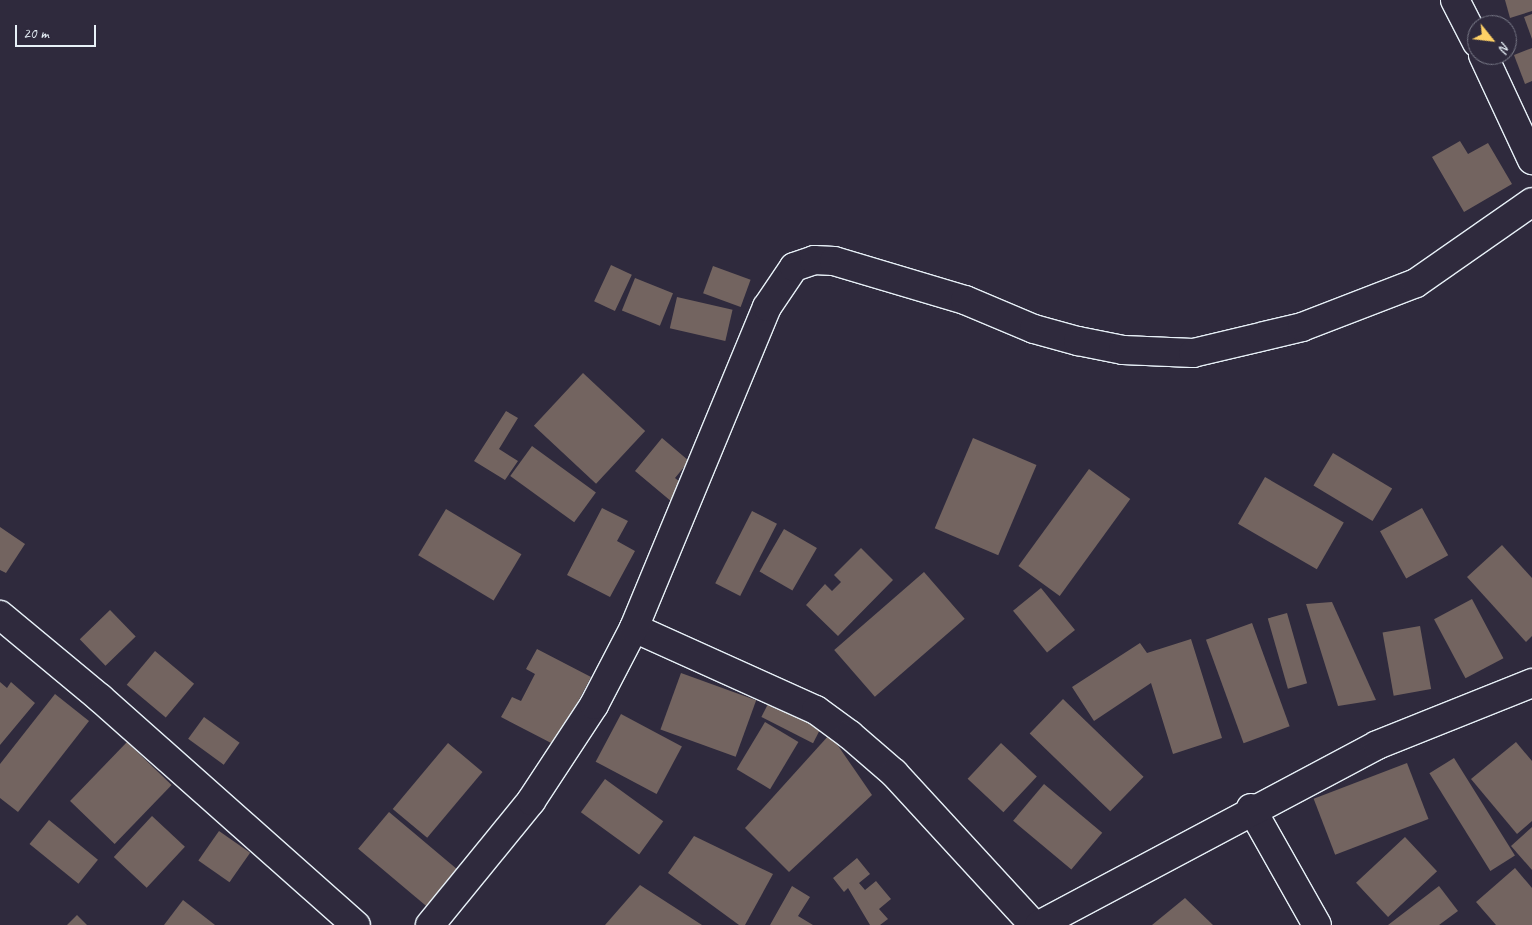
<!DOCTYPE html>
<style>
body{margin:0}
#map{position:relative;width:1532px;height:925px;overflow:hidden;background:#2f2a3d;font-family:Caveat,sans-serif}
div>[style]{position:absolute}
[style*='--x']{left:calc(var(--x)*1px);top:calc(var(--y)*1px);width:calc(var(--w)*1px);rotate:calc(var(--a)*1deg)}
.building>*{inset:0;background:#736460;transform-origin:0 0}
.roads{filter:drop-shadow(1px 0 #e8f1f8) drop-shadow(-1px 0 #e8f1f8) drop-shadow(0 1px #e8f1f8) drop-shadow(0 -1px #e8f1f8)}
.minor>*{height:28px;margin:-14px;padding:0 14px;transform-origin:14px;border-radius:14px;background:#2f2a3d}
span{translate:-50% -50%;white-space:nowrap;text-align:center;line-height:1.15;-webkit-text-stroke:4px #2f2a3d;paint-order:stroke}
.north{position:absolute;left:1467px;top:15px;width:50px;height:50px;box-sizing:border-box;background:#2f2a3d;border:1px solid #797a88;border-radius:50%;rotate:119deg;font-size:14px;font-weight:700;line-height:20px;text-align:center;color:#e8f1f8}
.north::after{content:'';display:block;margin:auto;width:18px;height:22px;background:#ffd166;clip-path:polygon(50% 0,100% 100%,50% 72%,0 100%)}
.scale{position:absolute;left:15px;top:25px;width:81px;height:22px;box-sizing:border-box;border:2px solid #e8f1f8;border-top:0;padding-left:6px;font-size:15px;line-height:18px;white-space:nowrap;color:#e8f1f8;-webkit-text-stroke:4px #2f2a3d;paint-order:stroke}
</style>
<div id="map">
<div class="building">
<i style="clip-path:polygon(1505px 0,1532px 0,1532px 11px,1510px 18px)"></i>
<i style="clip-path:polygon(1532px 14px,1532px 39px,1524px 17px)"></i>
<i style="clip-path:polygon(1532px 48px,1532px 81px,1525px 84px,1514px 55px)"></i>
<i style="clip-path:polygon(1460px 141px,1468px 154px,1488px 143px,1512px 184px,1464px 212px,1432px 157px)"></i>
<i style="left:611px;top:265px;width:23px;height:40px;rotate:25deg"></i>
<i style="left:713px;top:266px;width:40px;height:29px;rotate:20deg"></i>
<i style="left:635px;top:278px;width:41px;height:35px;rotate:22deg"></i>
<i style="left:677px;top:297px;width:57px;height:32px;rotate:13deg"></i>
<i style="left:583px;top:373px;width:85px;height:72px;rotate:43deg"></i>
<i style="clip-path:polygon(506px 411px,518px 418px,499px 449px,518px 461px,505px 480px,474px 461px)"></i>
<i style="clip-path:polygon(662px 438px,689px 461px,675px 478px,685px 486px,672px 502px,635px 471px)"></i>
<i style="left:973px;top:438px;width:69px;height:98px;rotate:23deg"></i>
<i style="left:532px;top:446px;width:79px;height:37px;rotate:36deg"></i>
<i style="left:1333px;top:453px;width:69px;height:38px;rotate:31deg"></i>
<i style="left:1089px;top:469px;width:51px;height:120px;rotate:36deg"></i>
<i style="left:1265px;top:477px;width:91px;height:54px;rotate:30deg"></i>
<i style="clip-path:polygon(602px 508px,628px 521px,617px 541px,635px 551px,610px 597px,567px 575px)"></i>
<i style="left:1422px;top:508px;width:54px;height:48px;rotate:61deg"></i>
<i style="left:446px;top:509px;width:88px;height:54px;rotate:31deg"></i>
<i style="left:752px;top:511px;width:28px;height:81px;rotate:27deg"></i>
<i style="clip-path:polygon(0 527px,25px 544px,6px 573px,0 570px)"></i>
<i style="left:784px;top:529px;width:38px;height:49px;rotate:30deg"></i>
<i style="clip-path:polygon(1502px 545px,1532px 578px,1532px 636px,1526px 642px,1467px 577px)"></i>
<i style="clip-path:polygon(861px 548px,893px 580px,838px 636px,806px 605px,825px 584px,832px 591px,841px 582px,834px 575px)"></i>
<i style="left:924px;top:572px;width:62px;height:119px;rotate:49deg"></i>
<i style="left:1041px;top:588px;width:54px;height:36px;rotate:51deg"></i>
<i style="left:1472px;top:599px;width:67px;height:43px;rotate:62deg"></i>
<i style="clip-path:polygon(1332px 602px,1376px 700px,1338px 706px,1306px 604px)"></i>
<i style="left:110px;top:610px;width:37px;height:42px;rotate:46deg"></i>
<i style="left:1287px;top:613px;width:73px;height:20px;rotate:74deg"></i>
<i style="left:1252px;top:623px;width:110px;height:49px;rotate:70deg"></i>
<i style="left:1420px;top:626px;width:64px;height:38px;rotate:80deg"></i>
<i style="clip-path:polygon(1191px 639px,1222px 738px,1173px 754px,1151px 683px,1094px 721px,1072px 687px,1140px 643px,1147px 653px)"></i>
<i style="clip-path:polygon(537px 649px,591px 677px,555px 745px,501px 717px,512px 697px,521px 701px,535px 674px,526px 669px)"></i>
<i style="left:155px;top:651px;width:51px;height:44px;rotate:40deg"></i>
<i style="left:681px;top:673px;width:80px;height:60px;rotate:20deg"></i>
<i style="clip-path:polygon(0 682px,7px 688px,11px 682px,35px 703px,0 745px)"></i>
<i style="clip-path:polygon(55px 694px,89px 721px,18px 812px,0 798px,0 764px)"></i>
<i style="left:1063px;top:699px;width:112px;height:48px;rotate:44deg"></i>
<i style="left:770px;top:700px;width:58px;height:19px;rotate:27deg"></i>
<i style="left:621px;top:714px;width:69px;height:54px;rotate:28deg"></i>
<i style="left:204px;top:717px;width:44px;height:27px;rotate:36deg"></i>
<i style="left:765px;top:722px;width:39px;height:55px;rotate:31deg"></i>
<i style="clip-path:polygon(830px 734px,872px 795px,789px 872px,745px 828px)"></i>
<i style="left:127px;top:742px;width:62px;height:82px;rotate:44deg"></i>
<i style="clip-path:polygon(1516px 742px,1532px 761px,1532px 821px,1517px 834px,1471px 779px)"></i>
<i style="left:448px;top:743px;width:45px;height:86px;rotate:40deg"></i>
<i style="left:1001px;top:743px;width:49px;height:49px;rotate:43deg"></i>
<i style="left:1454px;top:758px;width:115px;height:29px;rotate:58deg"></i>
<i style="left:1407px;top:763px;width:60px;height:100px;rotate:69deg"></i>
<i style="left:605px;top:779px;width:72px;height:41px;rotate:36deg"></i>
<i style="left:1044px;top:784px;width:76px;height:48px;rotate:40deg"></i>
<i style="left:389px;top:812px;width:92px;height:48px;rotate:40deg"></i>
<i style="left:152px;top:816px;width:45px;height:56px;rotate:43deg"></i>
<i style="left:49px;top:820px;width:63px;height:31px;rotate:39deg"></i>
<i style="clip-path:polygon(1532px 827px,1532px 870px,1511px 846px)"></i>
<i style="left:219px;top:831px;width:38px;height:36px;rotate:35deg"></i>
<i style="clip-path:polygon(694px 836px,773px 874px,745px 925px,739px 925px,668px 873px)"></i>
<i style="left:1405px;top:837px;width:47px;height:67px;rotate:47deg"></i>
<i style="clip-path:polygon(857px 858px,870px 874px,859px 883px,865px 890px,876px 881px,891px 899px,879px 909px,888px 919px,880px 925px,870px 925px,848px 888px,844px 892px,833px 878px)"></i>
<i style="clip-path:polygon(1515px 868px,1532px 888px,1532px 925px,1496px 925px,1476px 902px)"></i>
<i style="clip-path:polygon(640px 885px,702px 925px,605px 925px)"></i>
<i style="clip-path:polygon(792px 886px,810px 897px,798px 916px,813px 925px,770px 925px)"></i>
<i style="clip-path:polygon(1439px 886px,1458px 911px,1439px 925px,1388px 925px)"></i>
<i style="clip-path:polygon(1185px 898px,1213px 925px,1152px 925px)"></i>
<i style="clip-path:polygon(183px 900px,215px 925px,164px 925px)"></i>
<i style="clip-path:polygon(77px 915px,87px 925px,67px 925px)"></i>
</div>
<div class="roads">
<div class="minor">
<i style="--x:1455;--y:0;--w:48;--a:62.9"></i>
<i style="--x:1483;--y:55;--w:116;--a:65"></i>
<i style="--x:0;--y:615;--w:130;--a:39.7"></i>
<i style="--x:100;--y:698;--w:342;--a:41.6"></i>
<i style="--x:634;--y:628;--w:200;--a:24.3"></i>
<i style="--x:816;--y:710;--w:42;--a:36.3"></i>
<i style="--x:850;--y:735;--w:58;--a:40.8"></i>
<i style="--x:894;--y:773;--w:207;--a:47.4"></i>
<i style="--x:1251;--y:808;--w:134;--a:60.6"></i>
<i style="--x:430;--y:925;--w:160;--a:-50.8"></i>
<i style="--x:531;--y:801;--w:115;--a:-56.7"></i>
<i style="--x:594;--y:705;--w:87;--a:-62.5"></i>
<i style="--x:634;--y:628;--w:347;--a:-67.5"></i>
<i style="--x:767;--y:307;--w:48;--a:-56"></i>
<i style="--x:794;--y:267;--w:21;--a:-19"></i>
<i style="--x:814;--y:260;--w:20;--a:3"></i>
<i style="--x:834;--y:261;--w:137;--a:16.6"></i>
<i style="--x:965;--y:300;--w:75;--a:22.8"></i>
<i style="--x:1034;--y:329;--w:46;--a:15.3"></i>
<i style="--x:1078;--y:341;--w:46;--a:11.3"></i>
<i style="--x:1123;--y:350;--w:70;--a:2.5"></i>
<i style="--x:1193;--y:353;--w:112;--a:-13.4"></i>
<i style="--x:1302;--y:327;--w:122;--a:-21.1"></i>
<i style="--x:1416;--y:283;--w:141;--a:-34.9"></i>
<i style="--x:1039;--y:925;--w:383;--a:-28"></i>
<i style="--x:1377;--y:745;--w:167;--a:-21.8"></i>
</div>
</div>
<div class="north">N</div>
<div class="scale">20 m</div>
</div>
